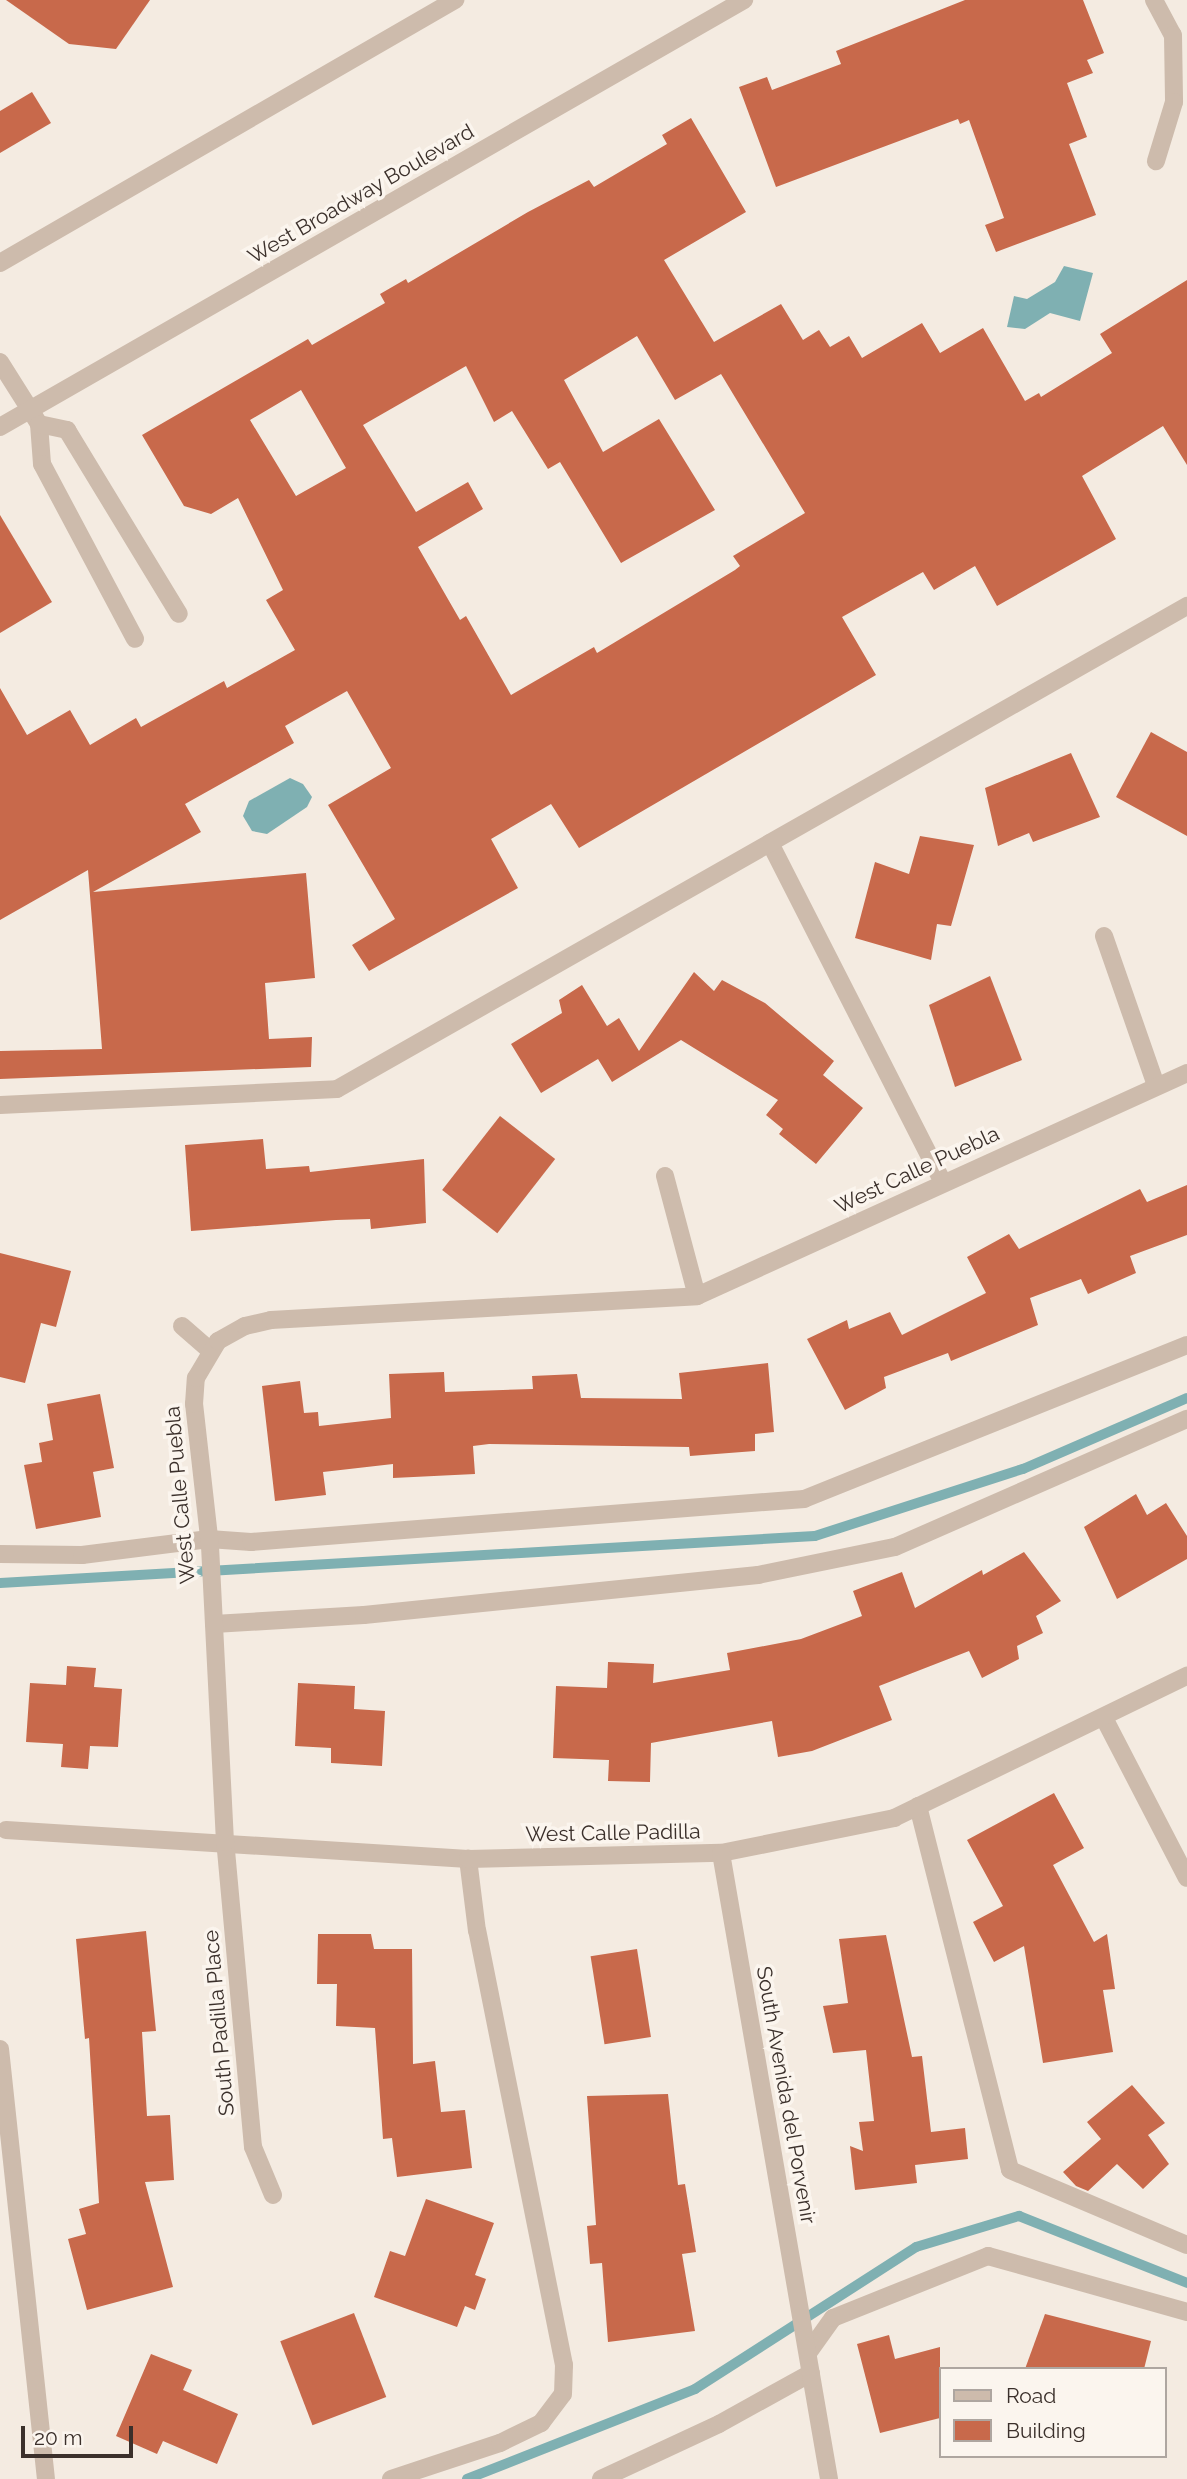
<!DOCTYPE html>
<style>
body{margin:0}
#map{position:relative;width:1187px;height:2479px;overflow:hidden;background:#f4ebe1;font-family:Raleway,sans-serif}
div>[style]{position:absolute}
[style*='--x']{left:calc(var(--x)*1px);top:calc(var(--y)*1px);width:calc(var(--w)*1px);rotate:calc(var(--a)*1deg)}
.water>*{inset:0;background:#7fb0b2}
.stream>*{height:10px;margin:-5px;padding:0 5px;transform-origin:5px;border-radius:5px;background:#7fb0b2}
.building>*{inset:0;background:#c8694b;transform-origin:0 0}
.service>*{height:18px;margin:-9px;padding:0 9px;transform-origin:9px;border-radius:9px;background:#cdbbac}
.minor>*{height:18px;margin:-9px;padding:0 9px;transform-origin:9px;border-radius:9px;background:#cdbbac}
.tertiary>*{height:18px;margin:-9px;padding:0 9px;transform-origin:9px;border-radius:9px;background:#cdbbac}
span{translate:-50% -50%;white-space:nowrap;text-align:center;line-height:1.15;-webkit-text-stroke:7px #fbf5ee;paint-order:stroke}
.street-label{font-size:21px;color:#3b302b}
.legend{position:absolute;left:939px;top:2367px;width:228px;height:91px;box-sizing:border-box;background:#fbf5ee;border:2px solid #aea6a0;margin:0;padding:9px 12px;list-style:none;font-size:21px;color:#3b302b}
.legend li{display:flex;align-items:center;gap:14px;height:35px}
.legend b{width:35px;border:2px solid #aea6a0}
.scale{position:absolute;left:21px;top:2426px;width:112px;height:32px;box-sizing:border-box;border:4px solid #3b302b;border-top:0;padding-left:9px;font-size:21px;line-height:24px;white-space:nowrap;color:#3b302b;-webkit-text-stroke:5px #fbf5ee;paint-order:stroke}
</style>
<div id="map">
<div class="water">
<i style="clip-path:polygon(1064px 266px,1093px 273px,1080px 321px,1050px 313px,1025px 329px,1007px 327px,1014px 296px,1027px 299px,1055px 282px)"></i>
<i style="clip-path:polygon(290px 778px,303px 784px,312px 797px,307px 807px,267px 834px,252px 831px,243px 816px,249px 801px)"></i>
</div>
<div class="stream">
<i style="--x:0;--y:1583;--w:816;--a:-3.3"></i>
<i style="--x:815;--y:1536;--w:219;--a:-17.9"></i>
<i style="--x:1023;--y:1469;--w:179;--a:-23.4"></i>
<i style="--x:467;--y:2479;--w:245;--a:-21.5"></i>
<i style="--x:695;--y:2389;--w:263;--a:-32.7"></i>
<i style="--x:916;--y:2247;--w:108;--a:-16.8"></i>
<i style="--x:1019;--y:2216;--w:181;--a:21.7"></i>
</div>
<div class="building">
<i style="clip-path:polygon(6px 0,150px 0,116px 49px,69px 44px)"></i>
<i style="clip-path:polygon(965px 0,1083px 0,1104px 53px,1087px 60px,1093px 73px,1067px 83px,1087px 137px,1069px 144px,1096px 215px,996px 252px,985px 225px,1004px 218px,969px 120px,960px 124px,958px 119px,776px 187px,739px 87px,767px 77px,772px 90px,841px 64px,836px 51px)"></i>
<i style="clip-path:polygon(32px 92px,51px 123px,0 153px,0 111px)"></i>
<i style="clip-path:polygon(evenodd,691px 118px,746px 212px,664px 260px,714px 342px,781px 304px,803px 340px,819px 330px,830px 347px,849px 336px,862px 358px,922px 323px,940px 353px,983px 328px,1025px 401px,1039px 393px,1041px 397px,1112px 353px,1100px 334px,1187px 280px,1187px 465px,1163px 426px,1082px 476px,1116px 539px,997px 606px,975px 566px,934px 590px,923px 572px,842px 617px,876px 675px,579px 848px,551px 804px,491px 839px,518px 888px,369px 971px,352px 945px,395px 919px,328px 805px,391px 768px,347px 691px,285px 726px,294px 743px,185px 804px,201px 832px,93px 892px,306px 873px,315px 978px,265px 983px,269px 1039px,312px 1037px,311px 1067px,0 1079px,0 1051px,102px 1049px,88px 870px,0 920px,0 688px,27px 735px,70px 710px,90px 745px,136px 718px,141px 727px,224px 681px,227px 688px,295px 650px,266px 600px,283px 590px,238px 498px,211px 514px,184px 506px,142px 435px,308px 339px,312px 345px,385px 303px,380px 294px,406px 279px,408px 283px,528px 212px,589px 180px,594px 187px,667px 144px,662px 135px,691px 118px,637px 336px,675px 400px,721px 374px,805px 513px,733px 556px,740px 566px,735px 570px,597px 653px,594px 647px,511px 695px,466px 616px,460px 620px,418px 547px,483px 509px,468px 482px,416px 512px,363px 425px,466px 366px,494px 422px,512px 411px,548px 469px,560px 462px,621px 563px,715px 510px,659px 419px,603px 452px,564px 380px,637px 336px,691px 118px,301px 390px,346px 468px,296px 496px,250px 420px,301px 390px)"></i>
<i style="clip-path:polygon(0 515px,52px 602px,0 633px)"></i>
<i style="clip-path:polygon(1151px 732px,1187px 752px,1187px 836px,1116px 797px)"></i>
<i style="clip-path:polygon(1071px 753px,1100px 817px,1033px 842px,1029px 833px,998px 846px,985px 788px)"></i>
<i style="clip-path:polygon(920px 836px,974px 845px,951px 926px,937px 924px,931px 960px,855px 938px,875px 862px,909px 874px)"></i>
<i style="clip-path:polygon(694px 972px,714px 991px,722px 980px,765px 1003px,834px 1061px,823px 1075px,863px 1108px,816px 1164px,779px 1134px,783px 1129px,766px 1115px,778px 1100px,681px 1040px,612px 1082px,598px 1059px,541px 1093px,511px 1044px,562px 1013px,559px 1000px,582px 985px,607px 1026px,619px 1018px,639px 1051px)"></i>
<i style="clip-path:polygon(990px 976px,1022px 1060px,955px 1087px,929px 1005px)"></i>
<i style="left:500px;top:1116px;width:70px;height:94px;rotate:38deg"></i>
<i style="clip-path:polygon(263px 1139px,266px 1169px,309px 1166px,310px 1172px,424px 1159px,426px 1223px,371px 1229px,370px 1219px,336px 1220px,191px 1231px,185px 1145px)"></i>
<i style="clip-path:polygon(1187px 1185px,1187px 1235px,1130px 1256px,1136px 1273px,1088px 1294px,1081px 1279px,1030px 1298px,1038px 1325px,951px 1361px,948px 1353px,884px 1377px,886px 1388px,845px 1410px,807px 1339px,847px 1320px,849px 1329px,890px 1312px,902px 1335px,986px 1293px,967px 1257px,1009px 1234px,1019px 1249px,1140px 1189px,1147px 1202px)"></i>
<i style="clip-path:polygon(0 1253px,71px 1271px,56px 1327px,41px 1323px,25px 1383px,0 1377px)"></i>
<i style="clip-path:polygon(768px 1363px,774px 1432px,755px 1434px,755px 1451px,690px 1456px,689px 1447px,489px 1444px,473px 1446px,475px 1474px,393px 1478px,393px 1464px,323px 1472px,326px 1495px,275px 1501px,262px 1386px,300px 1381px,304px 1413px,318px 1412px,319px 1426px,391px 1418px,389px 1374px,444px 1372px,445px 1392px,533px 1389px,532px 1376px,577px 1374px,581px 1398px,682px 1399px,679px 1373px)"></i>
<i style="clip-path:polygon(100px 1394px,114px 1468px,93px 1472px,101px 1517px,36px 1529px,24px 1465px,42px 1462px,39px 1443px,53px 1440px,47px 1404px)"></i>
<i style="clip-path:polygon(1136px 1494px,1147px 1515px,1166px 1503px,1187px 1536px,1187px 1559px,1117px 1599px,1084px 1527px)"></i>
<i style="clip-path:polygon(1024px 1552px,1061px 1601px,1036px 1616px,1043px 1633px,1017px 1646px,1019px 1659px,982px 1678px,969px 1651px,879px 1686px,892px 1720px,812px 1751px,778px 1757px,772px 1721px,651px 1743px,650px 1782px,608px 1781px,609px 1760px,553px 1758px,556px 1686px,607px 1688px,608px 1662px,654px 1664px,653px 1683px,730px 1670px,727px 1653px,801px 1639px,862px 1616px,853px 1591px,902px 1572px,915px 1608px,982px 1570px,983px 1575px)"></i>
<i style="clip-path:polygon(67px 1666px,96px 1668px,94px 1687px,122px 1689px,118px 1747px,90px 1746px,88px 1769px,61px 1767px,63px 1744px,26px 1742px,30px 1683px,66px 1685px)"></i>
<i style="clip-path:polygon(298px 1683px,355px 1686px,354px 1709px,385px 1711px,382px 1766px,331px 1763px,331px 1748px,295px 1746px)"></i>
<i style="clip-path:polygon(1054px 1793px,1084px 1848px,1053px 1865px,1094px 1942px,1107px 1934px,1115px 1989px,1103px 1990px,1113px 2052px,1043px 2063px,1024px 1946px,994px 1962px,973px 1922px,1003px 1906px,967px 1840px)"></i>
<i style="clip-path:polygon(146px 1931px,156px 2031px,142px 2032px,147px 2116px,170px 2115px,174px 2180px,145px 2182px,173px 2287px,87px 2310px,68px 2239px,86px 2234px,79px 2209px,99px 2203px,89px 2038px,85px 2039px,76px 1939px)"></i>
<i style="clip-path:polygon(318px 1934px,371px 1934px,374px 1949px,412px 1949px,413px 2064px,435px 2061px,441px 2112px,465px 2110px,472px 2168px,397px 2177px,392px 2138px,383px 2139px,375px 2028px,336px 2026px,337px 1984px,317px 1984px)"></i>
<i style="clip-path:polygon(886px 1935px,912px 2057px,922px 2056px,931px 2132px,965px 2128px,968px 2159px,915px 2165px,917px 2183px,855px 2190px,850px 2146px,863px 2151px,859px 2122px,874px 2121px,866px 2050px,833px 2053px,823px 2006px,848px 2003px,839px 1939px)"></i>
<i style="left:637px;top:1949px;width:89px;height:47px;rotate:81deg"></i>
<i style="clip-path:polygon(1132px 2085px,1165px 2123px,1148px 2135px,1169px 2164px,1143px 2189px,1117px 2164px,1088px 2191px,1076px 2186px,1063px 2172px,1101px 2139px,1087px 2122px)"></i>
<i style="clip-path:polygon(668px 2094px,678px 2185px,685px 2184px,696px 2252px,682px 2254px,695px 2331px,608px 2342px,602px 2263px,590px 2264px,587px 2226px,596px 2225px,587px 2096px)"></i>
<i style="clip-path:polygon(426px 2199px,494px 2223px,475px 2275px,486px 2279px,475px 2310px,465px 2306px,457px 2327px,374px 2297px,390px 2251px,405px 2256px)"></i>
<i style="left:354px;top:2313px;width:90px;height:79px;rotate:69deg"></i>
<i style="clip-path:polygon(1045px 2314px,1151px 2341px,1144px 2369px,1025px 2369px)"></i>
<i style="clip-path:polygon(889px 2335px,895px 2359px,940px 2347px,940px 2418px,880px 2433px,857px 2344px)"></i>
<i style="clip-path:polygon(151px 2354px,192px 2370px,183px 2390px,238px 2414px,217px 2464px,163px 2441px,157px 2454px,116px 2436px)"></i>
</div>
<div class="service">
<i style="--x:0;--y:362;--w:73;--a:57.8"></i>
<i style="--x:39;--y:424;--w:40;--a:85.7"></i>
<i style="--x:42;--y:464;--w:198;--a:62"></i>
<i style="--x:39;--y:424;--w:29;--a:12"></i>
<i style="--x:67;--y:430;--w:215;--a:58.7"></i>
<i style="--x:770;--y:843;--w:381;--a:63"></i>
<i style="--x:0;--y:1105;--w:337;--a:-2.7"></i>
<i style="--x:337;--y:1089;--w:978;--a:-29.61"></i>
<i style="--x:0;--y:1554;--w:82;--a:0.7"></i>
<i style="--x:82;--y:1555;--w:128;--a:-7.2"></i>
<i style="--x:209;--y:1539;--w:42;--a:4.1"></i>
<i style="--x:251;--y:1542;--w:555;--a:-4.45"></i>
<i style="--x:804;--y:1499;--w:413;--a:-21.9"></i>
<i style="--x:214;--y:1624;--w:150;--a:-3.4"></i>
<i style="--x:364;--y:1615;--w:396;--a:-5.8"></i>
<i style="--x:758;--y:1575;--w:140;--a:-11.6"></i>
<i style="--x:895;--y:1547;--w:319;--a:-23.7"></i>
<i style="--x:918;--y:1806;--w:375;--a:75.8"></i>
<i style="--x:1010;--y:2170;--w:192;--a:23"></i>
<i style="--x:0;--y:2049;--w:432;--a:83.9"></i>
<i style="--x:808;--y:2353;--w:43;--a:-54.5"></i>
<i style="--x:833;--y:2318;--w:167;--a:-21.8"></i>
<i style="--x:988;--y:2256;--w:207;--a:15.7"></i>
<i style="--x:391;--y:2479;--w:115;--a:-18.3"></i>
<i style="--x:500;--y:2443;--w:46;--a:-26"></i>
<i style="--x:541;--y:2423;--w:36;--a:-53"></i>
<i style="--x:563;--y:2394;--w:29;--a:-88"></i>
<i style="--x:564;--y:2365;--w:443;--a:-101.3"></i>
<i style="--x:477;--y:1931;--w:73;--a:-97.1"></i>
<i style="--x:601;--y:2479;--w:130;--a:-25"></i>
<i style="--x:719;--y:2424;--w:105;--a:-29"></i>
</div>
<div class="minor">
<i style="--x:1154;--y:0;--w:40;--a:62"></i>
<i style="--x:1173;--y:35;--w:67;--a:89.1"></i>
<i style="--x:1174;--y:102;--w:62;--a:107"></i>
<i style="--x:1104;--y:936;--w:158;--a:70.8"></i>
<i style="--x:665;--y:1176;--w:124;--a:75.1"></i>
<i style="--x:182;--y:1326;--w:38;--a:41"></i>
<i style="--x:1104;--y:1718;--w:180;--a:62.6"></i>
<i style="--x:6;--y:1830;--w:463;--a:3.6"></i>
<i style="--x:468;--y:1859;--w:253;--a:-1.4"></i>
<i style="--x:721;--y:1853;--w:177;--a:-11.4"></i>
<i style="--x:894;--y:1818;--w:326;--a:-25.9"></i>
<i style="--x:721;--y:1853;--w:635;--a:80.21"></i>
<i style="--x:273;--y:2195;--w:52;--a:-112.6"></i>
<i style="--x:253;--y:2147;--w:306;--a:-95.2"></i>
<i style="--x:225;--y:1842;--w:296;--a:-92.9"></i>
<i style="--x:210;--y:1546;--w:143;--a:-96.4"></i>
<i style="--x:194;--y:1404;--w:26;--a:-86"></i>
<i style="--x:196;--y:1378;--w:43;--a:-59.3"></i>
<i style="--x:218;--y:1341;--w:31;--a:-29"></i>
<i style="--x:245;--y:1326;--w:27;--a:-13"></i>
<i style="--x:271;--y:1320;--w:427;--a:-3.2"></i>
<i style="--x:697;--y:1296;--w:538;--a:-24.47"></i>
</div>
<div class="tertiary">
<i style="--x:0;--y:263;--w:526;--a:-30.03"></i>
<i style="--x:0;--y:427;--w:858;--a:-29.85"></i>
</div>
<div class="street-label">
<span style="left:361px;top:194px;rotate:-30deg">West Broadway Boulevard</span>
<span style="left:917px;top:1170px;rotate:-25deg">West Calle Puebla</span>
<span style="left:180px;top:1495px;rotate:-95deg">West Calle Puebla</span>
<span style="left:613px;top:1833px;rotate:-1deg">West Calle Padilla</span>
<span style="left:219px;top:2023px;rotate:-95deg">South Padilla Place</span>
<span style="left:786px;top:2095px;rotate:80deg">South Avenida del Porvenir</span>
</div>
<ul class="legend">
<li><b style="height:9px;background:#cdbbac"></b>Road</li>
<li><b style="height:19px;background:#c8694b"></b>Building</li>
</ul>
<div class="scale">20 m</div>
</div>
